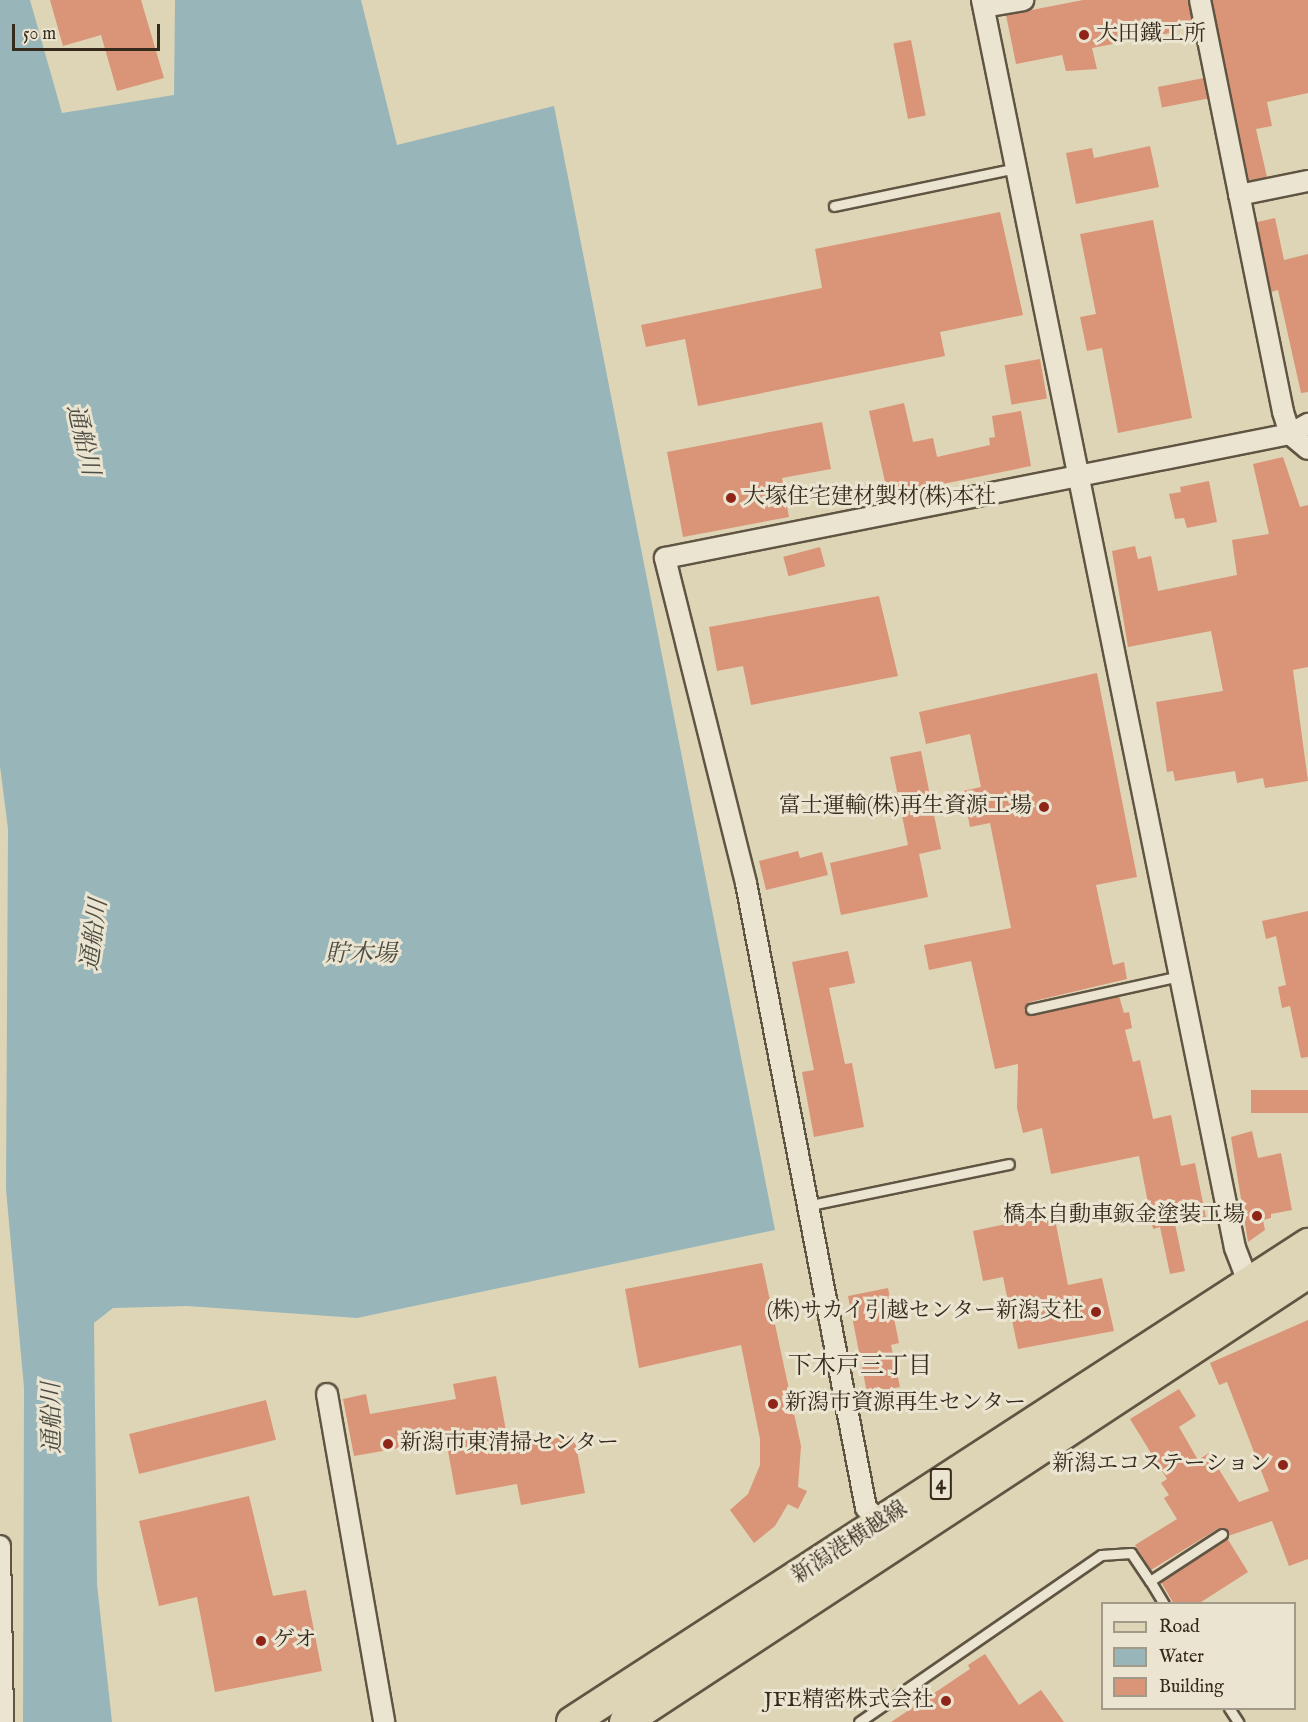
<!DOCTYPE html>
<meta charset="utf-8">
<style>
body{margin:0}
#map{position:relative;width:1308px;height:1722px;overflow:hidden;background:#ded5b6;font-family:"IM FELL English","Noto Serif JP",serif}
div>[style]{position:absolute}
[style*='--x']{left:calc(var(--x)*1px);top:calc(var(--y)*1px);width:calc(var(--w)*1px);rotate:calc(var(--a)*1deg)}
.water>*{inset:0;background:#98b6ba}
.building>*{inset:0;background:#da9477;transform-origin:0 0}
.roads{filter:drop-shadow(2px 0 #605543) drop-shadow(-2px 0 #605543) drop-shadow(0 2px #605543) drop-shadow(0 -2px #605543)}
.lane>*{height:9px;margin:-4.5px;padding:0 4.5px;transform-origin:4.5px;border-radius:4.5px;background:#eae4d0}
.street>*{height:20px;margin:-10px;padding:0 10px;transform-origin:10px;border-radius:10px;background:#eae4d0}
.primary>*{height:30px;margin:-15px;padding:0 15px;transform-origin:15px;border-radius:15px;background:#ded5b6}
.dots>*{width:16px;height:16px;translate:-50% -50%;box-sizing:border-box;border:3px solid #eae4d0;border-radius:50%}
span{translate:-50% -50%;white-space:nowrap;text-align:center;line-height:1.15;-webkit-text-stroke:6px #eae4d0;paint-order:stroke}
.shield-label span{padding:2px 4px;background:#eae4d0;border:2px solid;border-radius:4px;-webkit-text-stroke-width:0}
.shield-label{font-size:21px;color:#362a1d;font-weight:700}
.poi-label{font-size:22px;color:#362a1d}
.left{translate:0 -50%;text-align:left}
.right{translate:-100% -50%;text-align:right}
.street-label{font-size:22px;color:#362a1d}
.water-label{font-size:24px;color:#4e4d44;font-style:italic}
.neighbourhood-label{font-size:24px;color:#362a1d}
.legend{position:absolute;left:1101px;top:1602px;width:195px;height:108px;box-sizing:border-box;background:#eae4d0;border:2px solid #a29a88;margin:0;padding:8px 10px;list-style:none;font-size:18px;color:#362a1d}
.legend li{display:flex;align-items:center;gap:12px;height:30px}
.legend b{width:30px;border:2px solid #a29a88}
.scale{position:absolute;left:12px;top:24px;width:148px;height:27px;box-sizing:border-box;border:3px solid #362a1d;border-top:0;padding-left:8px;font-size:18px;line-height:21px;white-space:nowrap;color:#362a1d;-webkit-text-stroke:4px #eae4d0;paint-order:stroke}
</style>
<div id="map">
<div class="water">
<i style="clip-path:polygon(0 0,30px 0,62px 113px,174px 95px,175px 0,361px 0,397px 145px,554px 106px,775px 1230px,357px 1318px,187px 1306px,113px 1308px,94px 1323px,97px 1584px,112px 1722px,23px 1722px,24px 1388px,6px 1189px,8px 829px,0 766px)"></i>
</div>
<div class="building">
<i style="clip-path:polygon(50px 0,141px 0,164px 78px,117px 91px,101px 35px,63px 46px)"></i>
<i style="clip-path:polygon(1083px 0,1188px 0,1192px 21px,1173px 25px,1175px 32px,1092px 48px,1097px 69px,1066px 71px,1062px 55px,1016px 64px,1006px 15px)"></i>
<i style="clip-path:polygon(1212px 0,1308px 0,1308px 93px,1267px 102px,1272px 126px,1256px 129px,1267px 177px,1249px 181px)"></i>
<i style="left:911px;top:40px;width:77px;height:18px;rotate:79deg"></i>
<i style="left:1204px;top:78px;width:21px;height:47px;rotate:79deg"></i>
<i style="clip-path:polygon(1150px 146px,1159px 187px,1076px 204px,1066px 153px,1092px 148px,1094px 158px)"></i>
<i style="clip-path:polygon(1000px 212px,1023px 315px,940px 332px,945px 356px,698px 406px,685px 339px,646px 347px,641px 325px,822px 288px,815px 249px)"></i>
<i style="clip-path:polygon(1275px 218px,1284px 260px,1308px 254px,1308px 392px,1301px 393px,1278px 290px,1271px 292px,1257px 222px)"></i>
<i style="clip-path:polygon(1153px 220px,1192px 418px,1118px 433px,1102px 348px,1087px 351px,1080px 317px,1096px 314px,1080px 234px)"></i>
<i style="left:1040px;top:359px;width:40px;height:36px;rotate:80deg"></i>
<i style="clip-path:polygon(904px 403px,913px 442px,933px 438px,937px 457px,990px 445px,989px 438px,995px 437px,992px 416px,1021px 411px,1031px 466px,888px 495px,869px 411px)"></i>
<i style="clip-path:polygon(822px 422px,831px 469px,782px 478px,789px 517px,683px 537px,667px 452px)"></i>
<i style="clip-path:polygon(1283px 457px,1300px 507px,1308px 505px,1308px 667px,1293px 670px,1308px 781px,1265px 788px,1263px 778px,1237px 783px,1235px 771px,1175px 781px,1173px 771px,1167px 772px,1156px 702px,1223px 691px,1211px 631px,1128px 647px,1112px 551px,1135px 546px,1138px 559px,1151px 556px,1158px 591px,1237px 575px,1232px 540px,1269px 534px,1253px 464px)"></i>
<i style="clip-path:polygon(1209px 481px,1217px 522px,1187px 528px,1184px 518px,1175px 519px,1169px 494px,1181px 492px,1180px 487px)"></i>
<i style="left:820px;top:547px;width:20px;height:38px;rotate:75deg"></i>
<i style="clip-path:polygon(879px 596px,898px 676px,751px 705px,743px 666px,717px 671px,709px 627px)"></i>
<i style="clip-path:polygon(1097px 673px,1137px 877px,1096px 885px,1113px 965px,1124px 962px,1127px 979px,1030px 1002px,1024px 1010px,1032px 1016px,1119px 996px,1124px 1013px,1129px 1012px,1132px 1028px,1125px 1030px,1133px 1062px,1140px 1060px,1153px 1119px,1171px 1115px,1181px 1166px,1195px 1163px,1206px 1218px,1175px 1224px,1185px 1271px,1170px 1274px,1160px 1227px,1153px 1229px,1139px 1156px,1051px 1174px,1042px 1128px,1023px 1133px,1017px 1108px,1018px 1064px,995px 1069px,971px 961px,929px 970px,924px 945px,1011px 928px,990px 823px,970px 827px,963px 791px,981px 787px,970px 734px,926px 744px,919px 712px)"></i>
<i style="clip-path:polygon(921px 751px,941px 849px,919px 854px,928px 897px,841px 915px,830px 863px,908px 845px,890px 757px)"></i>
<i style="clip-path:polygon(798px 851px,800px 858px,822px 852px,828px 875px,766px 890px,759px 861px)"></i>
<i style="clip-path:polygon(1308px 911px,1308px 1057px,1301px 1058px,1290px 1006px,1282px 1008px,1278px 987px,1286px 985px,1276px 936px,1266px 939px,1262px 921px)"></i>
<i style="clip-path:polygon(848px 951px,855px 983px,829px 988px,845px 1064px,852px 1063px,864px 1127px,814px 1137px,802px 1072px,814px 1070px,792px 962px)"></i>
<i style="left:1308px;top:1090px;width:23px;height:57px;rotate:90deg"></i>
<i style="clip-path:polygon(1252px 1131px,1258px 1158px,1281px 1153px,1292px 1210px,1271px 1214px,1271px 1218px,1263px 1220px,1265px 1230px,1248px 1242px,1231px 1137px)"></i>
<i style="clip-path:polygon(1054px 1214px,1068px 1285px,1102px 1278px,1114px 1331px,1018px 1349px,1003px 1277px,983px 1281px,973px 1231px)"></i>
<i style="clip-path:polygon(762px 1263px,801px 1446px,798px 1487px,807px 1491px,798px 1509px,788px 1504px,775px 1526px,754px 1543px,730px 1510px,748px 1494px,760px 1465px,760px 1439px,741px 1345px,639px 1368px,625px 1289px)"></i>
<i style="clip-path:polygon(888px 1288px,899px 1343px,891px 1345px,900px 1387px,867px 1393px,848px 1296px)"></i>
<i style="clip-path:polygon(1308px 1320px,1308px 1559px,1289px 1566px,1272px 1521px,1228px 1536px,1226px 1528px,1219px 1528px,1151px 1570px,1135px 1545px,1177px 1519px,1164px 1498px,1169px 1495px,1161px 1483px,1167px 1479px,1130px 1419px,1179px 1389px,1196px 1416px,1179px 1427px,1198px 1460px,1209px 1453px,1239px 1502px,1269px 1491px,1227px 1382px,1219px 1385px,1210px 1363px)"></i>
<i style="clip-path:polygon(496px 1376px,509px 1447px,574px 1435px,585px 1493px,521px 1505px,517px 1484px,456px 1495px,446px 1440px,354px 1456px,343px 1399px,366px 1394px,370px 1414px,456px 1399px,453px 1384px)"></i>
<i style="left:266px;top:1400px;width:41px;height:141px;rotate:76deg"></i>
<i style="clip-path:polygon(249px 1496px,273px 1596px,306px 1590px,322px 1671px,215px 1692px,197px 1597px,159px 1606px,139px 1521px)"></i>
<i style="clip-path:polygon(1227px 1538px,1248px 1572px,1198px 1604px,1174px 1604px,1161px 1582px)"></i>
<i style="clip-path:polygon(985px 1654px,1019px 1705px,1041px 1690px,1064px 1722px,891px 1722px,970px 1669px,968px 1665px)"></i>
</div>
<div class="roads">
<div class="lane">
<i style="--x:834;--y:206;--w:186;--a:-11.8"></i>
<i style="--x:1031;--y:1009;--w:153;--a:-12.5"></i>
<i style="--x:811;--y:1205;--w:202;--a:-11.7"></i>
<i style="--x:1164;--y:1604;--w:27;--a:-121"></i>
<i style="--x:1150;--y:1581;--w:86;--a:-33.1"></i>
<i style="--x:1229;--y:1708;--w:17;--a:57"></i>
<i style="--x:859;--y:1722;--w:294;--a:-34.6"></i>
<i style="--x:1101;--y:1555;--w:30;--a:-4"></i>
<i style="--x:1131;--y:1553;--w:34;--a:56"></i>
</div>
<div class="street">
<i style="--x:982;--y:0;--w:1273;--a:78.54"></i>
<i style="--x:1235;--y:1248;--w:47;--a:68.9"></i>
<i style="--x:1200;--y:0;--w:420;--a:78.6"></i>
<i style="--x:1283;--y:412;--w:23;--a:72"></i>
<i style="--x:1290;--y:434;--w:23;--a:40"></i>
<i style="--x:984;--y:7;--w:40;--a:-10"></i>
<i style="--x:1239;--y:195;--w:70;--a:-11.5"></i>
<i style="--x:327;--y:1394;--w:333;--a:80.1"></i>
<i style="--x:888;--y:1529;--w:30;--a:-136"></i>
<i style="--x:866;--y:1508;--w:636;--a:-100.87"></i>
<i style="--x:746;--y:883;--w:335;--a:-104"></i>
<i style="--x:665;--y:558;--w:637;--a:-11.22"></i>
<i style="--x:1290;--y:434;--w:21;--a:-29"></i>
<i style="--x:0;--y:1546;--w:176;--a:89"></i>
</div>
<div class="primary">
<i style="--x:572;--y:1722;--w:878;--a:-33"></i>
<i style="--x:625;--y:1722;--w:817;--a:-33.32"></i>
</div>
</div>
<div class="dots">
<i style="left:1084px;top:35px;background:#8f2418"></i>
<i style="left:731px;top:498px;background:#8f2418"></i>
<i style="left:1044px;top:807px;background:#8f2418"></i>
<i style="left:1257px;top:1216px;background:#8f2418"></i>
<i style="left:1096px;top:1312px;background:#8f2418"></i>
<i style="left:773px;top:1404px;background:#8f2418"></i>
<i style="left:388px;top:1444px;background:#8f2418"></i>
<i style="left:1283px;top:1465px;background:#8f2418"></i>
<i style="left:261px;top:1641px;background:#8f2418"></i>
<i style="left:946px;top:1701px;background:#8f2418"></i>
</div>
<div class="shield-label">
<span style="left:941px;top:1484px">4</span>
</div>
<div class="poi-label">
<span class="left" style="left:1096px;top:35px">大田鐵工所</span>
<span class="left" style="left:743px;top:498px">大塚住宅建材製材(株)本社</span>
<span class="right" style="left:1032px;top:807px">富士運輸(株)再生資源工場</span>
<span class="right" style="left:1245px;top:1216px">橋本自動車鈑金塗装工場</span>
<span class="right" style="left:1084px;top:1312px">(株)サカイ引越センター新潟支社</span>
<span class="left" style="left:785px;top:1404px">新潟市資源再生センター</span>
<span class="left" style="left:400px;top:1444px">新潟市東清掃センター</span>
<span class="right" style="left:1271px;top:1465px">新潟エコステーション</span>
<span class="left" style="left:273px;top:1641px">ゲオ</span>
<span class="right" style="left:934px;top:1701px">JFE精密株式会社</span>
</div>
<div class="street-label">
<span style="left:850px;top:1543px;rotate:-33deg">新潟港横越線</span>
</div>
<div class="water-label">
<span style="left:82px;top:440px;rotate:77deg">通船川</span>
<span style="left:95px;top:935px;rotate:-82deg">通船川</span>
<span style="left:361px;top:955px">貯木場</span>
<span style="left:53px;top:1418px;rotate:-91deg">通船川</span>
</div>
<div class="neighbourhood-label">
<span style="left:860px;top:1367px">下木戸三丁目</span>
</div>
<ul class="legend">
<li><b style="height:8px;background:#ded5b6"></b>Road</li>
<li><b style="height:16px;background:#98b6ba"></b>Water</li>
<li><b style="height:16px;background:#da9477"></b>Building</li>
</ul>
<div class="scale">50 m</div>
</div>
